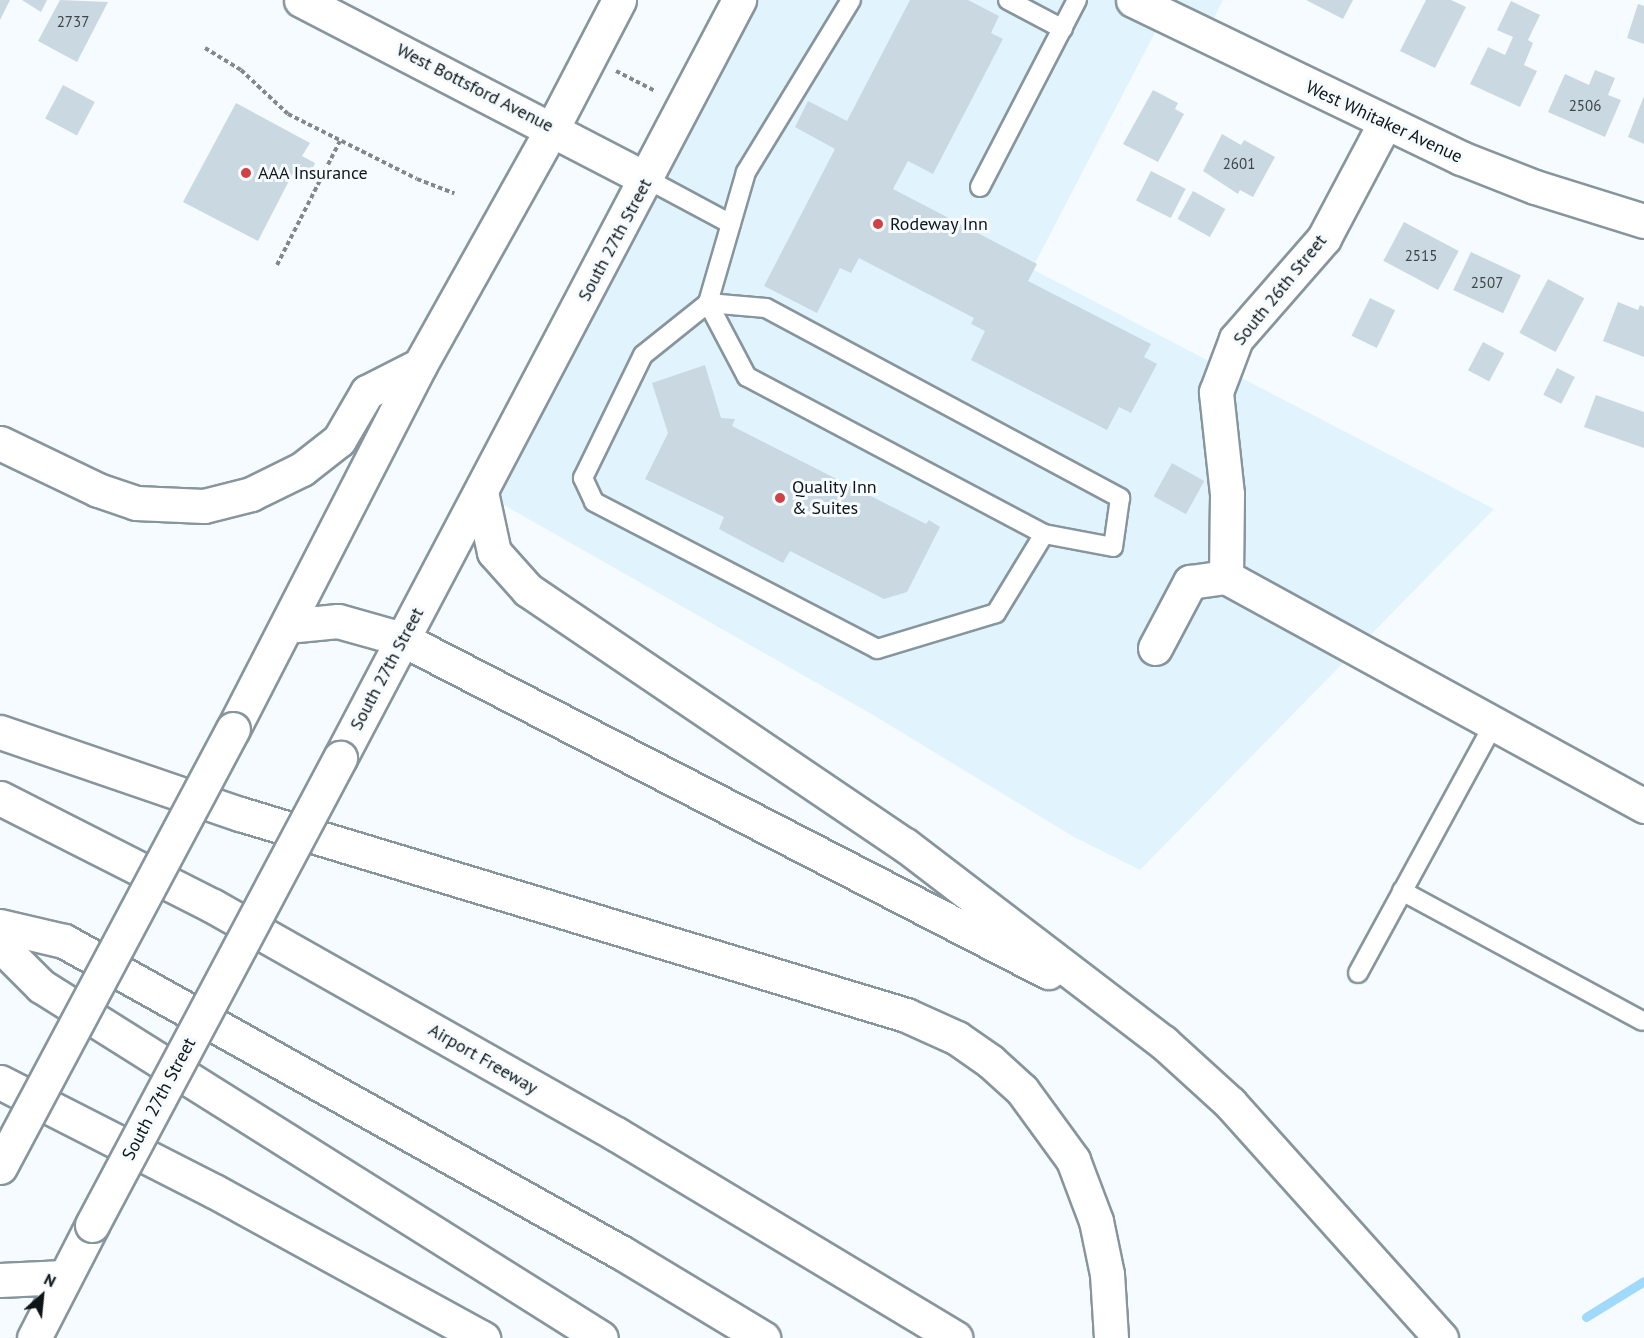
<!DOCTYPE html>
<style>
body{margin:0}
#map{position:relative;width:1644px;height:1338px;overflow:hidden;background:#f5fbfe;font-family:"PT Sans",sans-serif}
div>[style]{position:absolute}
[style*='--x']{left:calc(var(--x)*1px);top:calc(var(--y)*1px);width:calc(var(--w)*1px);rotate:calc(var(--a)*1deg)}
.built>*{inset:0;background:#e1f3fd}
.stream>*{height:9px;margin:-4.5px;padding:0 4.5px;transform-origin:4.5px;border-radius:4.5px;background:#a0d9f9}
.building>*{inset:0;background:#cad9e1;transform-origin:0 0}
.path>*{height:4px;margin-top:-2px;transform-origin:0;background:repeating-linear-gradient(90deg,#82888b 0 4.5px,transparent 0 7.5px)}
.roads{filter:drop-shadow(2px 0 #87959d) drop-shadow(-2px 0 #87959d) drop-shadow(0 2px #87959d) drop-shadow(0 -2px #87959d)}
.service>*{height:18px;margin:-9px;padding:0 9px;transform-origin:9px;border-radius:9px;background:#fff}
.minor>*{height:33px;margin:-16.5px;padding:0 16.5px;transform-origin:16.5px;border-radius:16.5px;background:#fff}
.primary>*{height:33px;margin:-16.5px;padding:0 16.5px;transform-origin:16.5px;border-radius:16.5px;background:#fff}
.motorway>*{height:33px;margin:-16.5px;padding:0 16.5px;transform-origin:16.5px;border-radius:16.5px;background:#fff}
.bridges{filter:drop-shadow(2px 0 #87959d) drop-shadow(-2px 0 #87959d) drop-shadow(0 2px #87959d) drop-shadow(0 -2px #87959d)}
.primary-bridge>*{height:33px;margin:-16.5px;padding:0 16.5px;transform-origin:16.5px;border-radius:16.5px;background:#fff}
.dots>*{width:16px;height:16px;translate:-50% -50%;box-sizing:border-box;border:3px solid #f5fbfe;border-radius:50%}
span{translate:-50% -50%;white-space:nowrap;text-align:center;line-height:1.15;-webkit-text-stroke:6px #f5fbfe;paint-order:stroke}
.number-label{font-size:15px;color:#3e454a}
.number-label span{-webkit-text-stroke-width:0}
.street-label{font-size:18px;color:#0f1417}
.poi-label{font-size:18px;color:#0f1417}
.left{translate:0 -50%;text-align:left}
.north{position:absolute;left:12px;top:1266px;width:60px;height:60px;-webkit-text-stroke:4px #f5fbfe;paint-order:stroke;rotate:27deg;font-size:16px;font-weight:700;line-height:24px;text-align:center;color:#0f1417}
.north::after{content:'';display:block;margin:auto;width:21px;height:27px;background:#0f1417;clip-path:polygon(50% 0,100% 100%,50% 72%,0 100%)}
</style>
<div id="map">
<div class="built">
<i style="clip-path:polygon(739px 0,1223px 0,1204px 37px,1163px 17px,1032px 269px,1494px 509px,1140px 870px,1074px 837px,873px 715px,481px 492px)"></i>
</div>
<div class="stream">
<i style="--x:1586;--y:1317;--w:68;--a:-31.8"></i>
</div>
<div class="building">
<i style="clip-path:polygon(0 0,10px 0,0 20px)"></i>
<i style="clip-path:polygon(22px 0,47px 0,41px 12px)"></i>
<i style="clip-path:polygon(60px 0,108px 2px,77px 62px,38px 41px)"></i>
<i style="clip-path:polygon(910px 0,968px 0,999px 16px,991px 33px,1003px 39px,933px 174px,908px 161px,893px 189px,1037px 264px,1028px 281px,1151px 344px,1144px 357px,1157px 364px,1131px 413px,1119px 407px,1107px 430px,971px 360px,985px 331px,971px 324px,974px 318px,859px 258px,851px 273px,840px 268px,817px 313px,764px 286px,835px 149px,795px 127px,808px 101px,847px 121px)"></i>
<i style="clip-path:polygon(1306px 0,1353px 0,1343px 19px)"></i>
<i style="clip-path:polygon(1426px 0,1451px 0,1466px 7px,1435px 68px,1400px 51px)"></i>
<i style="clip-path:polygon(1511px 1px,1540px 15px,1528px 40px,1533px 43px,1524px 65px,1537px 71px,1520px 107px,1470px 84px,1488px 47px,1505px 55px,1513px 37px,1497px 30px)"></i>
<i style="clip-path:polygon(1638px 4px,1644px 6px,1644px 44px,1627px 38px)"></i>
<i style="clip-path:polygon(1595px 70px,1615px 78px,1608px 95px,1621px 100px,1605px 137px,1548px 112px,1565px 74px,1589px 85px)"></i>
<i style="left:63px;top:85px;width:36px;height:38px;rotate:28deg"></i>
<i style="clip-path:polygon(1153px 90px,1178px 103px,1175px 109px,1184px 114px,1158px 162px,1123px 144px)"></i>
<i style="clip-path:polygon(1644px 96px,1644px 144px,1628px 137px)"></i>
<i style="clip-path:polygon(236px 103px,310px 143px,302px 156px,315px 163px,309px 177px,295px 169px,258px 241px,183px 202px)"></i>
<i style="clip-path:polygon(1222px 134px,1241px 145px,1244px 140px,1275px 157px,1253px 197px,1240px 190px,1238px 194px,1203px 171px)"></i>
<i style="left:1151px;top:171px;width:39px;height:33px;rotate:27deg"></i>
<i style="left:1193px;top:191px;width:37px;height:32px;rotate:29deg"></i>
<i style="left:1404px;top:222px;width:62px;height:44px;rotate:28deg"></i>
<i style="left:1471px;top:252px;width:55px;height:42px;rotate:25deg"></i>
<i style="left:1548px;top:279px;width:41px;height:61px;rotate:28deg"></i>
<i style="left:1370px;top:298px;width:28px;height:42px;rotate:26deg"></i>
<i style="clip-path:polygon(1618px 302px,1638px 310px,1640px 305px,1644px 307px,1644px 357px,1603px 341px)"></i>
<i style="left:1483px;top:342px;width:24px;height:32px;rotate:28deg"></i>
<i style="clip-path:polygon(705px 365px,721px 418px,735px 419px,732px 426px,926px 524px,929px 520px,940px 527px,907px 592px,884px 599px,790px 551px,783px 563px,719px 529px,724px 517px,645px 479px,668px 433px,652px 383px)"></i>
<i style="left:1557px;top:368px;width:20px;height:30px;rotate:27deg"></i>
<i style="clip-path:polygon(1596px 395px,1644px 412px,1644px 448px,1584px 427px)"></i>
<i style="left:1172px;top:463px;width:37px;height:38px;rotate:29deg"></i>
</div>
<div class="path">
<i style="--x:205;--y:48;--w:42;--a:31.4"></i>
<i style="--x:241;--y:70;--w:64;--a:43.1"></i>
<i style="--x:288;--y:114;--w:144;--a:26.7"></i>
<i style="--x:417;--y:179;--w:40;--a:21"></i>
<i style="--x:616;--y:71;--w:44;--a:27.1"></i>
<i style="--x:277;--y:265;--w:139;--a:-63.1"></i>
</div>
<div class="roads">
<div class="service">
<i style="--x:851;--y:0;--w:202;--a:121.4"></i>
<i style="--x:746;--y:172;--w:136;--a:106.2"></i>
<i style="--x:708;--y:303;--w:83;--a:141.3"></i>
<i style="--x:643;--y:355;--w:137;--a:116"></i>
<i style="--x:583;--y:478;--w:26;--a:65"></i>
<i style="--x:594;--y:502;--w:319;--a:27.4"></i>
<i style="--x:877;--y:649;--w:124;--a:-16.8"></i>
<i style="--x:996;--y:613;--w:92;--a:-58.7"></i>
<i style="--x:1044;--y:534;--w:336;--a:-152.1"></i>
<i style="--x:747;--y:377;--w:84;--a:-117.8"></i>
<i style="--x:708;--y:303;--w:58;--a:4.9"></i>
<i style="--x:766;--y:308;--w:402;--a:28.2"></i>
<i style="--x:1120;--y:498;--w:49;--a:98.1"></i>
<i style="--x:1113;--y:547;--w:70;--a:-169.3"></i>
<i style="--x:1008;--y:0;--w:62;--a:27.8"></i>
<i style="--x:647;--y:179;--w:95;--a:28.2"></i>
<i style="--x:980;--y:187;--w:211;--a:-62.6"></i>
<i style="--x:1402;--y:891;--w:273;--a:28.4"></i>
<i style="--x:1358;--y:973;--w:282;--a:-61.4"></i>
</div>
<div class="minor">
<i style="--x:301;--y:0;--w:390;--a:27.4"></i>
<i style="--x:1133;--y:0;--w:364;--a:25.7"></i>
<i style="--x:1461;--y:158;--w:79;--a:21.4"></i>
<i style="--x:1535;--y:187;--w:114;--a:17.3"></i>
<i style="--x:1226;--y:577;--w:83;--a:-89.3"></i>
<i style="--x:1227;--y:494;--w:103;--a:-96.2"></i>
<i style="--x:1216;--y:392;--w:57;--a:-69.3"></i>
<i style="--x:1236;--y:339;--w:134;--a:-48.9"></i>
<i style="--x:1324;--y:238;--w:130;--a:-62.1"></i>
<i style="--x:1155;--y:648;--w:75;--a:-62.1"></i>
<i style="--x:1190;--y:582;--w:36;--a:-8"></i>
<i style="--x:1226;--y:577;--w:477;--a:28.7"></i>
</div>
<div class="primary">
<i style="--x:233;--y:729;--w:409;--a:-62.8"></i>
<i style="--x:420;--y:365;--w:273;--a:-60.8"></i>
<i style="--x:553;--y:127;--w:143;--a:-62.5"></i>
<i style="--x:340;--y:758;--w:857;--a:-62.24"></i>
<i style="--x:34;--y:1338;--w:127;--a:-62.8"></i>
</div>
<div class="motorway">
<i style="--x:0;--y:443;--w:109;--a:25.6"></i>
<i style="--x:98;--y:490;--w:40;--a:18.9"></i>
<i style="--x:136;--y:503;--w:68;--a:2.5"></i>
<i style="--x:204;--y:506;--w:49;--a:-14.3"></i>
<i style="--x:251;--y:494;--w:57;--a:-26.1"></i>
<i style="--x:302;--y:469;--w:47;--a:-38.1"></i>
<i style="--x:339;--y:440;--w:56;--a:-59.7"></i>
<i style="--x:367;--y:392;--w:59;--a:-27"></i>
<i style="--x:481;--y:492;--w:61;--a:77.8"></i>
<i style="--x:494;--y:552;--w:51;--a:48.2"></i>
<i style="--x:528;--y:590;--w:455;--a:34.1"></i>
<i style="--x:905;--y:845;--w:325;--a:37.4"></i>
<i style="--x:1163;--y:1042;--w:91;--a:42.3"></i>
<i style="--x:1230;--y:1103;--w:316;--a:48.1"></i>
<i style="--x:287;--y:626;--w:51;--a:-5.6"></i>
<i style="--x:338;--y:621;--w:66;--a:15.7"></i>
<i style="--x:402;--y:639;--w:727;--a:27.27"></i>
<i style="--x:0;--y:732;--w:254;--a:18.9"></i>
<i style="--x:240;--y:814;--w:696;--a:16.79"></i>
<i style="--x:906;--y:1015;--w:56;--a:24.3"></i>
<i style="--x:957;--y:1038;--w:40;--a:34.9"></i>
<i style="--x:990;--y:1061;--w:43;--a:42.2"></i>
<i style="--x:1022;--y:1090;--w:87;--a:53.9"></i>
<i style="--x:1073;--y:1160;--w:65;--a:69.3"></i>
<i style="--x:1096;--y:1221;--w:54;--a:78.3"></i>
<i style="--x:1107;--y:1274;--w:64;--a:86.4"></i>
<i style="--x:0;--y:798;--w:239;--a:26.9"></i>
<i style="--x:213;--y:906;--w:463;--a:29.5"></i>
<i style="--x:616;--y:1134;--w:396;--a:31"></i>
<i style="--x:0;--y:926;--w:66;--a:13.2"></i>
<i style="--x:64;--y:941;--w:639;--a:29.21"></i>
<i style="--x:622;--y:1253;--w:165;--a:31.1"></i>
<i style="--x:0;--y:945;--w:58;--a:45"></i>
<i style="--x:41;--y:986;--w:661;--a:32.15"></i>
<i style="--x:0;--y:1082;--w:240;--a:27"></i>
<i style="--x:214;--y:1191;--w:307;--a:28.7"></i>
<i style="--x:0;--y:1280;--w:64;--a:-2.7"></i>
</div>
</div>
<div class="bridges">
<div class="primary-bridge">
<i style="--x:0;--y:1167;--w:496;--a:-62"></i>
<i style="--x:92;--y:1225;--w:529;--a:-62.03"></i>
</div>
</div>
<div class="dots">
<i style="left:246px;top:173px;background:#d14245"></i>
<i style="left:878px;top:224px;background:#d14245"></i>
<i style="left:780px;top:498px;background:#d14245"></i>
</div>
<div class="number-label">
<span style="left:73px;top:22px">2737</span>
<span style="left:1585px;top:106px">2506</span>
<span style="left:1239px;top:164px">2601</span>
<span style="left:1421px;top:256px">2515</span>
<span style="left:1487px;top:283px">2507</span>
</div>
<div class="street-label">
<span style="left:475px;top:88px;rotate:27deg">West Bottsford Avenue</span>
<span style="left:1384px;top:122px;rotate:25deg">West Whitaker Avenue</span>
<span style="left:615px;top:240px;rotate:-62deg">South 27th Street</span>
<span style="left:1280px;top:290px;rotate:-51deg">South 26th Street</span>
<span style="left:387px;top:669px;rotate:-62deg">South 27th Street</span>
<span style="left:483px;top:1059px;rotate:30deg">Airport Freeway</span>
<span style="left:159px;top:1099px;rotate:-62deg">South 27th Street</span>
</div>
<div class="poi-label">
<span class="left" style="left:258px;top:173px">AAA Insurance</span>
<span class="left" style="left:890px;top:224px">Rodeway Inn</span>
<span class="left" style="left:792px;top:498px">Quality Inn<br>&amp; Suites</span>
</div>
<div class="north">N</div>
</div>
